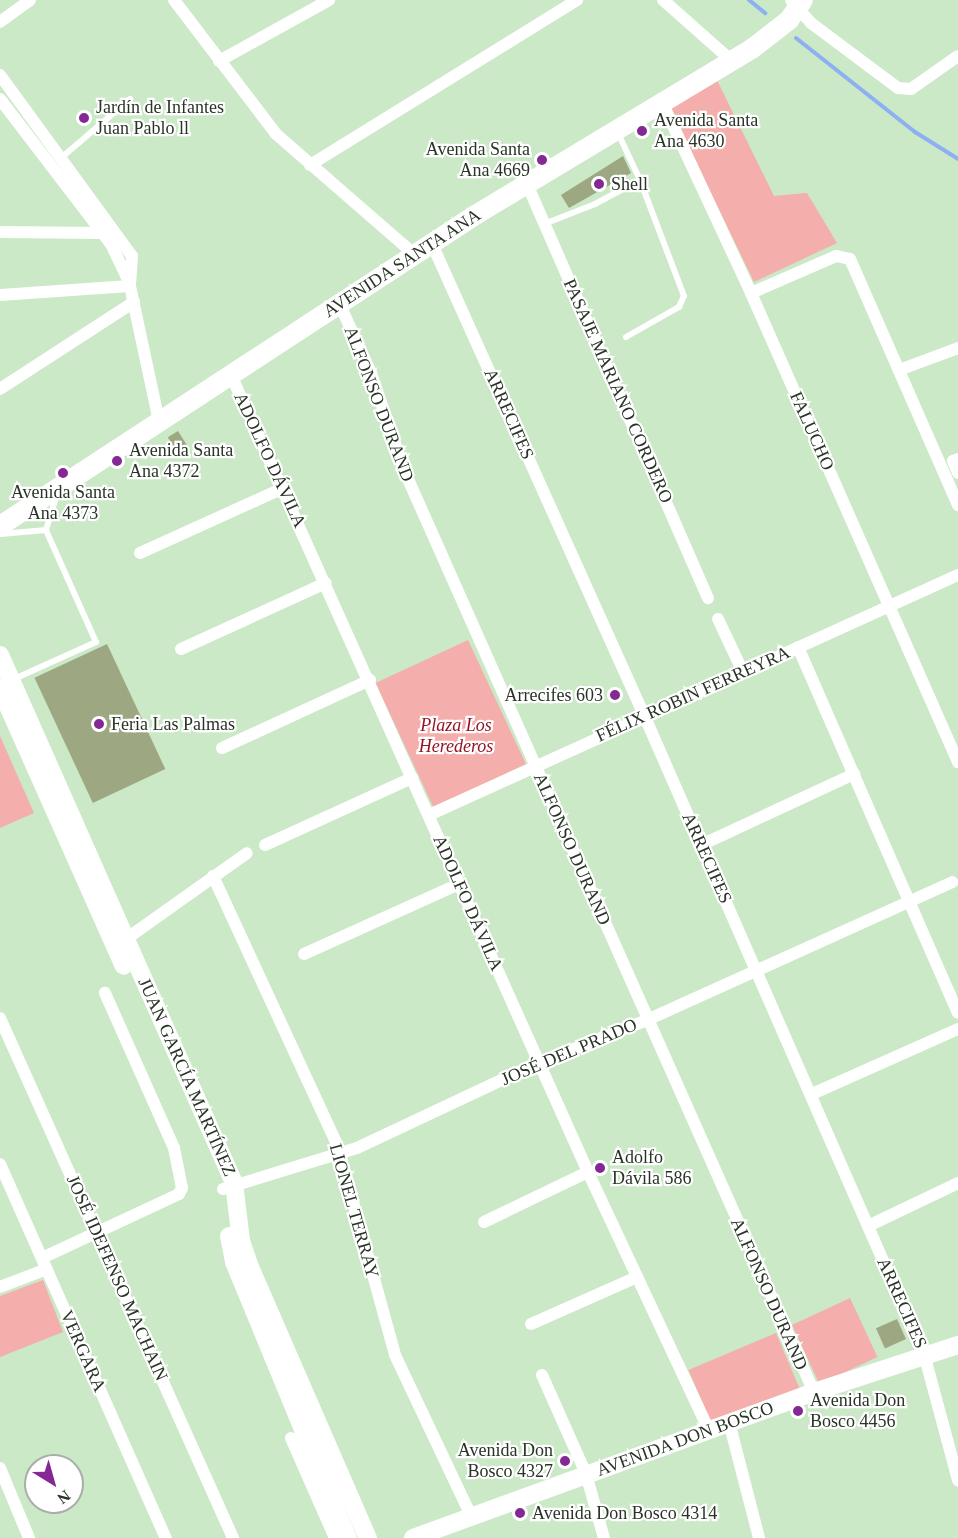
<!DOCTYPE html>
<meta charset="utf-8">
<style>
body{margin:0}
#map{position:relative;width:958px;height:1538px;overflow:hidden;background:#cbe8c7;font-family:"Times New Roman",serif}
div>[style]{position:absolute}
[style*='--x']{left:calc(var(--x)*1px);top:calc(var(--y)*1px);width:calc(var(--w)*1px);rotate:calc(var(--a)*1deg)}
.green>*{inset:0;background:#f4aeab;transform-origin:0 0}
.stream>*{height:4px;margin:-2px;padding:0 2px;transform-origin:2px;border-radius:2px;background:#8cb0f1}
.building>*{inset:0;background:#9da883;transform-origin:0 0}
.service>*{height:6px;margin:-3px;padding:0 3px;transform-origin:3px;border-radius:3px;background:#fff}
.minor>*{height:12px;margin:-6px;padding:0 6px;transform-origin:6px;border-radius:6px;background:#fff}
.secondary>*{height:18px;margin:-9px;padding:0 9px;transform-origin:9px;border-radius:9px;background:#fff}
.primary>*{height:20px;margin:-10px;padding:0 10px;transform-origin:10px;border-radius:10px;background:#fff}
.dots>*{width:16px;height:16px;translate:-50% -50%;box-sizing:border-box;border:3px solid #fff;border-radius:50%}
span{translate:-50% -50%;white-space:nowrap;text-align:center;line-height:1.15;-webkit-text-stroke:4.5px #fff;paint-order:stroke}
.poi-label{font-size:18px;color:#293427}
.left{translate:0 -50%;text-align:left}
.right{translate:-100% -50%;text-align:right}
.street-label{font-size:18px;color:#293427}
.park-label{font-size:18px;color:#941425;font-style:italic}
.north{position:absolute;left:24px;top:1454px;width:60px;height:60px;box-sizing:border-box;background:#fff;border:2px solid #a9aea9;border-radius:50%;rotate:143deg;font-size:16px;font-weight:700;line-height:24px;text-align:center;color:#293427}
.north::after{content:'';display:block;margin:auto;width:21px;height:27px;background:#842894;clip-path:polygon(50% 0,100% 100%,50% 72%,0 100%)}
</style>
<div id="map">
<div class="green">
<i style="clip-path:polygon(715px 76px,774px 196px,807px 193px,837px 243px,754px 282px,668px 104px)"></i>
<i style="left:468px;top:640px;width:137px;height:102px;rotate:65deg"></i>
<i style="clip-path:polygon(0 736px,34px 813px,0 828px)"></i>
<i style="clip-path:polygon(43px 1280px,63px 1332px,0 1357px,0 1296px)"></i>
<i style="left:850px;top:1298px;width:65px;height:64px;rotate:65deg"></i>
<i style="left:776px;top:1333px;width:62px;height:95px;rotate:67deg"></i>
</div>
<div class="stream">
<i style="--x:749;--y:0;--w:21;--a:39"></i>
<i style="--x:796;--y:38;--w:152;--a:38.3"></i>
<i style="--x:915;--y:132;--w:51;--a:32.1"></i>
</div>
<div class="building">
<i style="clip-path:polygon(623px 156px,631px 173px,569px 208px,561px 195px)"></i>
<i style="left:178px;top:431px;width:19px;height:12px;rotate:58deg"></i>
<i style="left:107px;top:644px;width:138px;height:80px;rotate:65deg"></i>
<i style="left:897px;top:1319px;width:22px;height:23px;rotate:66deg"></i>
</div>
<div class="service">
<i style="--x:61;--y:158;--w:91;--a:-40.5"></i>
<i style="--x:544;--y:224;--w:55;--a:-21.4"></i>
<i style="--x:595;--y:204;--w:51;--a:-28.1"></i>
<i style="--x:640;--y:180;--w:52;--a:-115.1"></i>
<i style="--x:626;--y:337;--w:61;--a:-29.5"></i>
<i style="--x:679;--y:307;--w:12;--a:-66"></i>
<i style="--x:684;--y:296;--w:124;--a:-110.8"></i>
<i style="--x:1;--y:534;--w:45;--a:-5.1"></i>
<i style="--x:46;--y:530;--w:34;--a:-73"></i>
<i style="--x:14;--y:679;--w:90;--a:-24.3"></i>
<i style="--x:96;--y:642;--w:123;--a:-114.1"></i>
</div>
<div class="minor">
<i style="--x:174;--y:0;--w:168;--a:52.7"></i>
<i style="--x:276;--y:134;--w:184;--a:41"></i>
<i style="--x:663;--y:0;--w:92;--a:41.5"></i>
<i style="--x:791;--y:0;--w:30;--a:49"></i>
<i style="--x:811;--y:23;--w:109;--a:36.8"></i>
<i style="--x:898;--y:88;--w:13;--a:4"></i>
<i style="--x:911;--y:89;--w:57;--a:-35.1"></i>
<i style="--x:0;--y:22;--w:37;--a:-36"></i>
<i style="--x:219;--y:61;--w:126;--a:-29"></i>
<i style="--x:0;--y:75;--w:224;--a:53.9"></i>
<i style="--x:132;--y:256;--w:30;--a:94"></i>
<i style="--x:130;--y:286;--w:138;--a:77.9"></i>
<i style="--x:0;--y:99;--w:183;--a:52.6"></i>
<i style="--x:111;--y:244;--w:44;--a:64.6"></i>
<i style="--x:662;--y:102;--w:211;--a:65"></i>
<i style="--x:751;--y:293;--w:513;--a:66.19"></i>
<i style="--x:310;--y:165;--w:314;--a:-31.7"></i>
<i style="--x:527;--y:184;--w:452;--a:66.4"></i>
<i style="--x:0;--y:232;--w:103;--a:0.6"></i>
<i style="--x:432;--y:244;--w:517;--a:65.77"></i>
<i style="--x:644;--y:715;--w:698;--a:66.34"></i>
<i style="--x:924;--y:1354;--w:131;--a:74.9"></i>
<i style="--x:751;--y:293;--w:93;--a:-23.5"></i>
<i style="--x:836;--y:256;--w:14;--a:12"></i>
<i style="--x:850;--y:259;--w:269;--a:66.3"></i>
<i style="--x:0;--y:295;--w:130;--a:-4"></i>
<i style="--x:339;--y:303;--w:77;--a:65.4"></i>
<i style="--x:371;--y:373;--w:102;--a:71.2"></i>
<i style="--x:404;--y:470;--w:1009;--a:66.03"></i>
<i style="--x:899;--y:370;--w:63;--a:-20.4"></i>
<i style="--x:231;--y:375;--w:873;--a:65.87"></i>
<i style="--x:588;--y:1172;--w:285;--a:64.9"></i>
<i style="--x:0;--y:389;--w:160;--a:-33"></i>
<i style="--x:958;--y:459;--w:5;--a:158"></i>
<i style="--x:953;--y:461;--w:13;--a:67"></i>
<i style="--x:140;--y:553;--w:157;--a:-24.4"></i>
<i style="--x:718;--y:619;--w:59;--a:64.7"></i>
<i style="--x:798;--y:647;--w:399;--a:66.4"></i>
<i style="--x:181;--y:649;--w:159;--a:-24.5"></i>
<i style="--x:222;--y:748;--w:163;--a:-24.7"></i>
<i style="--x:429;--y:815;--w:581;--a:-24.4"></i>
<i style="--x:265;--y:845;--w:162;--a:-24.5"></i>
<i style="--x:701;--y:845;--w:169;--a:-24.9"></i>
<i style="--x:213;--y:876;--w:295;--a:65.2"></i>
<i style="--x:337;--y:1144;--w:219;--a:74.6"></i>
<i style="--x:395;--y:1355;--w:178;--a:64.7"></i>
<i style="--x:126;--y:939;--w:148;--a:-35.4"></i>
<i style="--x:304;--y:954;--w:170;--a:-24.3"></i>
<i style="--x:0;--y:1018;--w:570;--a:65.86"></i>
<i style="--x:812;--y:1094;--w:160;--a:-24"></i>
<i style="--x:0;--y:1164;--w:409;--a:66.1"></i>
<i style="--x:223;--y:1189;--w:140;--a:-17"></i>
<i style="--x:357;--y:1148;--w:202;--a:-25.2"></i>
<i style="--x:540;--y:1062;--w:115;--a:-21.4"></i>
<i style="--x:647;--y:1020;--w:335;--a:-24.3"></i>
<i style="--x:484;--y:1222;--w:115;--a:-25.7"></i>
<i style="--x:868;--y:1226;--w:100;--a:-25.5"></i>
<i style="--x:42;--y:1258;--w:151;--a:-25"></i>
<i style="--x:179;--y:1194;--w:7;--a:-63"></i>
<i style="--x:182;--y:1188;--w:41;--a:-101.3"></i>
<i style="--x:174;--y:1148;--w:170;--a:-114"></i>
<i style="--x:0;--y:1287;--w:50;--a:-21"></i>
<i style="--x:531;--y:1324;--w:116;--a:-23.9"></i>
<i style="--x:542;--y:1375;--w:108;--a:66"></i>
<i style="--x:586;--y:1474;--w:66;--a:74.3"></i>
<i style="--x:729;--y:1422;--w:120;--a:75.5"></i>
<i style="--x:291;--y:1438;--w:109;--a:66.3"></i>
<i style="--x:0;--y:1468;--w:76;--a:67.5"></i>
</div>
<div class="secondary">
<i style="--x:0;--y:655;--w:578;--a:66.1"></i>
<i style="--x:234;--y:1183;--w:58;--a:83.1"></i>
<i style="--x:241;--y:1241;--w:28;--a:71"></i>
<i style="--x:250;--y:1267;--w:296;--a:66.5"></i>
<i style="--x:0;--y:688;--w:304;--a:66"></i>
<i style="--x:229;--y:1236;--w:26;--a:79"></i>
<i style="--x:234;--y:1262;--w:299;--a:67.6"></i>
<i style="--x:413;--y:1538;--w:427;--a:-20"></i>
<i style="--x:814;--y:1392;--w:151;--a:-18.1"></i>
</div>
<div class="primary">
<i style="--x:0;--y:526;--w:570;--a:-33.19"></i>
<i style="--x:477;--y:214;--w:322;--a:-31"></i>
<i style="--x:753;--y:48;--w:46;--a:-37.9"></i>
<i style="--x:789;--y:20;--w:24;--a:-55"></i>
</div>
<div class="dots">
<i style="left:84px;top:118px;background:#842894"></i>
<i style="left:642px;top:131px;background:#842894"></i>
<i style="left:542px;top:160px;background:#842894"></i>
<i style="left:599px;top:184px;background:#842894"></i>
<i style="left:117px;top:461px;background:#842894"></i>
<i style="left:63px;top:473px;background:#842894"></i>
<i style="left:615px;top:695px;background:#842894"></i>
<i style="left:99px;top:724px;background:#842894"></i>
<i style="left:600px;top:1168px;background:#842894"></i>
<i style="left:798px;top:1411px;background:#842894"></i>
<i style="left:565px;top:1461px;background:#842894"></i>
<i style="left:520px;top:1513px;background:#842894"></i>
</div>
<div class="poi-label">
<span class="left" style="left:96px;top:118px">Jardín de Infantes<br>Juan Pablo ll</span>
<span class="left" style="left:654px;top:131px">Avenida Santa<br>Ana 4630</span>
<span class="right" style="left:530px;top:160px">Avenida Santa<br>Ana 4669</span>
<span class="left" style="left:611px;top:184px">Shell</span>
<span class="left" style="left:129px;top:461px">Avenida Santa<br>Ana 4372</span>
<span style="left:63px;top:503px">Avenida Santa<br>Ana 4373</span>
<span class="right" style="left:603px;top:695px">Arrecifes 603</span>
<span class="left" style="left:111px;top:724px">Feria Las Palmas</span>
<span class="left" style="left:612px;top:1168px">Adolfo<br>Dávila 586</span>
<span class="left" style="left:810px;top:1411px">Avenida Don<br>Bosco 4456</span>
<span class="right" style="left:553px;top:1461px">Avenida Don<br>Bosco 4327</span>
<span class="left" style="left:532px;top:1513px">Avenida Don Bosco 4314</span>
</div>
<div class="street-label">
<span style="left:402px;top:263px;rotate:-33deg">AVENIDA SANTA ANA</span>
<span style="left:618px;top:391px;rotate:66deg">PASAJE MARIANO CORDERO</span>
<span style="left:379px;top:404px;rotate:69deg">ALFONSO DURAND</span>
<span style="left:509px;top:414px;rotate:66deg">ARRECIFES</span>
<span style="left:812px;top:431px;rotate:66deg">FALUCHO</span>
<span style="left:270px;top:460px;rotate:65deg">ADOLFO DÁVILA</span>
<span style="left:693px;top:694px;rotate:-24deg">FÉLIX ROBIN FERREYRA</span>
<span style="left:572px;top:849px;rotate:66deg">ALFONSO DURAND</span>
<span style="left:707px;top:858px;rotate:66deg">ARRECIFES</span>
<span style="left:468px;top:903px;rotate:66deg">ADOLFO DÁVILA</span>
<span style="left:569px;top:1052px;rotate:-23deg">JOSÉ DEL PRADO</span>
<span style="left:187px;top:1077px;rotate:66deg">JUAN GARCÍA MARTÍNEZ</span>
<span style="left:354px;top:1211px;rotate:74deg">LIONEL TERRAY</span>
<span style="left:117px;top:1278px;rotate:66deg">JOSÉ IDEFENSO MACHAIN</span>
<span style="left:769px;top:1294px;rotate:66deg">ALFONSO DURAND</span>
<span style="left:902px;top:1303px;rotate:66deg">ARRECIFES</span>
<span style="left:83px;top:1351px;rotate:66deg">VERGARA</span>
<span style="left:685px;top:1439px;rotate:-20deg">AVENIDA DON BOSCO</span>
</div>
<div class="park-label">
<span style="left:456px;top:736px">Plaza Los<br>Herederos</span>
</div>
<div class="north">N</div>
</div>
